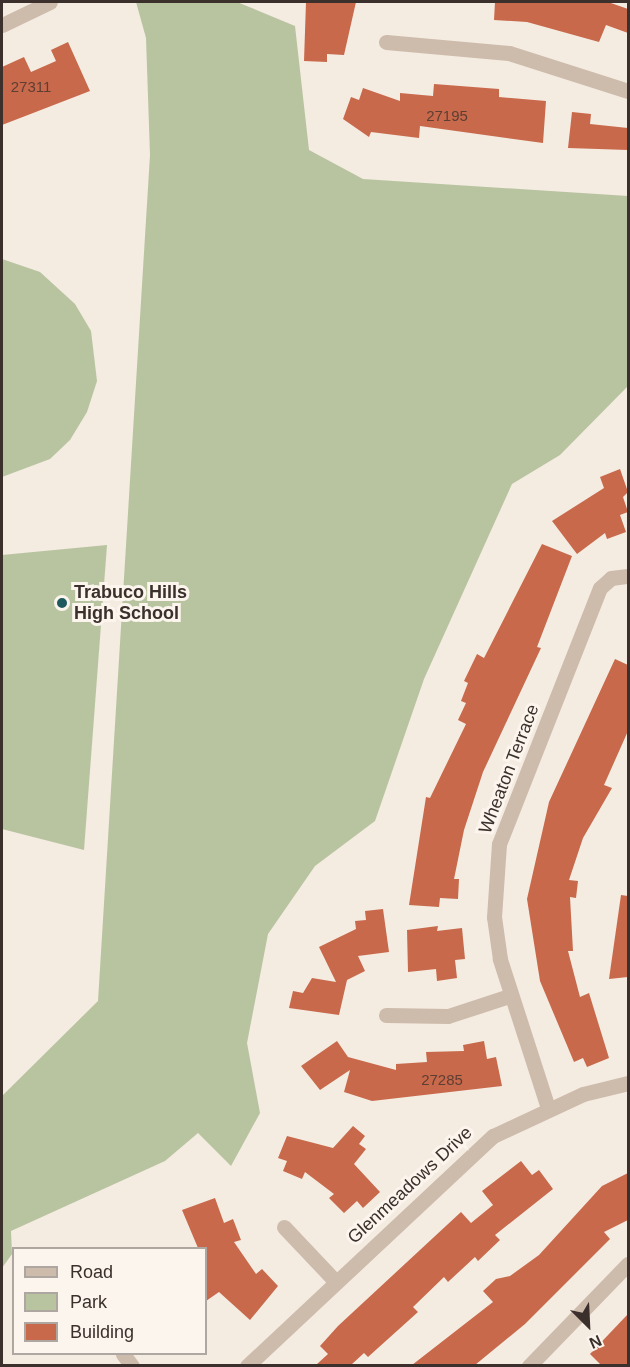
<!DOCTYPE html>
<style>
body{margin:0}
#map{position:relative;width:630px;height:1367px;overflow:hidden;background:#f4ebe1;font-family:Arial,sans-serif}
div>[style]{position:absolute}
[style*='--x']{left:calc(var(--x)*1px);top:calc(var(--y)*1px);width:calc(var(--w)*1px);rotate:calc(var(--a)*1deg)}
.green>*{inset:0;background:#b8c4a0}
.building>*{inset:0;background:#c8694b}
.minor>*{height:15px;margin:-7.5px;padding:0 7.5px;transform-origin:7.5px;border-radius:7.5px;background:#cdbbac}
.dots>*{width:16px;height:16px;translate:-50% -50%;box-sizing:border-box;border:3px solid #fbf5ee;border-radius:50%}
span{translate:-50% -50%;white-space:nowrap;text-align:center;line-height:1.15;-webkit-text-stroke:6px #fbf5ee;paint-order:stroke}
.number-label{font-size:15px;color:#5e3e33}
.number-label span{-webkit-text-stroke-width:0}
.poi-label{font-size:18px;color:#3b302b;font-weight:700}
.left{translate:0 -50%;text-align:left}
.street-label{font-size:18px;color:#3b302b}
.frame{position:absolute;inset:0;border:3px solid #3b302b;pointer-events:none}
.legend{position:absolute;left:12px;top:1247px;width:195px;height:108px;box-sizing:border-box;background:#fbf5ee;border:2px solid #aea6a0;margin:0;padding:8px 10px;list-style:none;font-size:18px;color:#3b302b}
.legend li{display:flex;align-items:center;gap:12px;height:30px}
.legend b{width:30px;border:2px solid #aea6a0}
.north{position:absolute;left:558px;top:1295px;width:60px;height:60px;-webkit-text-stroke:4px #fbf5ee;paint-order:stroke;rotate:156deg;font-size:16px;font-weight:700;line-height:24px;text-align:center;color:#3b302b}
.north::after{content:'';display:block;margin:auto;width:21px;height:27px;background:#3b302b;clip-path:polygon(50% 0,100% 100%,50% 72%,0 100%)}
</style>
<div id="map">
<div class="green">
<i style="clip-path:polygon(136px 2px,237px 2px,295px 26px,309px 150px,363px 179px,628px 196px,628px 386px,560px 455px,512px 484px,424px 679px,375px 821px,315px 866px,268px 934px,247px 1043px,260px 1113px,231px 1166px,198px 1133px,165px 1161px,11px 1231px,12px 1254px,2px 1268px,2px 1096px,98px 1001px,150px 155px,146px 38px)"></i>
<i style="clip-path:polygon(2px 259px,40px 272px,75px 304px,91px 331px,97px 381px,87px 412px,70px 440px,50px 459px,2px 477px)"></i>
<i style="clip-path:polygon(107px 545px,84px 850px,2px 829px,2px 555px)"></i>
</div>
<div class="building">
<i style="clip-path:polygon(306px 2px,356px 2px,344px 55px,327px 54px,327px 62px,304px 61px)"></i>
<i style="clip-path:polygon(495px 2px,608px 2px,628px 9px,628px 33px,606px 25px,599px 42px,527px 22px,494px 20px)"></i>
<i style="clip-path:polygon(68px 42px,90px 91px,2px 125px,2px 67px,24px 57px,31px 72px,56px 61px,51px 50px)"></i>
<i style="clip-path:polygon(434px 84px,499px 89px,499px 97px,546px 101px,543px 143px,420px 126px,419px 138px,371px 132px,369px 137px,343px 119px,351px 97px,359px 100px,363px 88px,400px 101px,400px 93px,433px 96px)"></i>
<i style="clip-path:polygon(572px 112px,591px 114px,590px 124px,628px 128px,628px 150px,568px 148px)"></i>
<i style="clip-path:polygon(620px 469px,628px 492px,623px 497px,628px 512px,620px 515px,626px 532px,607px 539px,605px 533px,577px 554px,552px 521px,604px 488px,600px 477px)"></i>
<i style="clip-path:polygon(542px 544px,572px 556px,537px 647px,541px 648px,483px 772px,464px 830px,454px 879px,459px 879px,458px 899px,440px 898px,439px 907px,409px 905px,426px 797px,430px 798px,466px 724px,458px 720px,466px 703px,461px 701px,468px 683px,464px 681px,477px 654px,484px 658px)"></i>
<i style="clip-path:polygon(615px 659px,628px 665px,628px 731px,604px 785px,612px 788px,583px 838px,569px 880px,578px 881px,576px 898px,570px 897px,573px 951px,568px 951px,580px 997px,589px 993px,609px 1058px,587px 1067px,583px 1058px,574px 1062px,540px 981px,527px 899px,549px 802px)"></i>
<i style="clip-path:polygon(621px 895px,628px 896px,628px 977px,609px 979px)"></i>
<i style="clip-path:polygon(383px 909px,389px 952px,358px 956px,365px 971px,347px 980px,339px 1015px,289px 1008px,293px 991px,303px 993px,312px 978px,336px 982px,319px 947px,356px 929px,355px 921px,366px 920px,365px 911px)"></i>
<i style="clip-path:polygon(438px 926px,437px 931px,462px 928px,465px 959px,455px 960px,457px 978px,437px 981px,436px 969px,408px 972px,407px 930px)"></i>
<i style="clip-path:polygon(337px 1041px,348px 1057px,396px 1070px,396px 1064px,427px 1062px,426px 1052px,464px 1051px,463px 1045px,484px 1041px,487px 1059px,496px 1057px,502px 1086px,372px 1101px,344px 1092px,350px 1070px,320px 1090px,301px 1066px)"></i>
<i style="clip-path:polygon(353px 1126px,365px 1136px,359px 1144px,366px 1149px,354px 1164px,380px 1192px,363px 1208px,357px 1201px,344px 1213px,329px 1198px,334px 1194px,305px 1172px,302px 1179px,283px 1171px,287px 1161px,278px 1158px,287px 1136px,333px 1148px)"></i>
<i style="clip-path:polygon(521px 1161px,532px 1175px,539px 1170px,553px 1189px,495px 1235px,500px 1240px,478px 1261px,475px 1257px,448px 1282px,444px 1277px,413px 1307px,418px 1312px,368px 1357px,364px 1353px,351px 1365px,316px 1365px,328px 1354px,320px 1346px,338px 1326px,461px 1212px,471px 1223px,493px 1205px,482px 1191px)"></i>
<i style="clip-path:polygon(628px 1173px,628px 1220px,604px 1232px,610px 1239px,525px 1324px,475px 1365px,412px 1365px,493px 1302px,483px 1291px,496px 1279px,510px 1276px,539px 1255px,602px 1186px)"></i>
<i style="clip-path:polygon(215px 1198px,224px 1223px,233px 1219px,241px 1240px,234px 1242px,256px 1274px,262px 1269px,278px 1286px,250px 1320px,219px 1292px,206px 1301px,206px 1248px,198px 1248px,182px 1210px)"></i>
<i style="clip-path:polygon(628px 1314px,628px 1365px,601px 1365px,590px 1354px)"></i>
</div>
<div class="minor">
<i style="--x:2;--y:25;--w:53;--a:-25.6"></i>
<i style="--x:386;--y:42;--w:123;--a:5.1"></i>
<i style="--x:509;--y:53;--w:125;--a:17.7"></i>
<i style="--x:386;--y:1015;--w:62;--a:0.9"></i>
<i style="--x:448;--y:1016;--w:64;--a:-18.2"></i>
<i style="--x:548;--y:1108;--w:157;--a:-107.9"></i>
<i style="--x:500;--y:959;--w:42;--a:-98.1"></i>
<i style="--x:494;--y:917;--w:73;--a:-86.1"></i>
<i style="--x:499;--y:844;--w:275;--a:-68.5"></i>
<i style="--x:600;--y:588;--w:15;--a:-42"></i>
<i style="--x:611;--y:578;--w:17;--a:-7"></i>
<i style="--x:284;--y:1227;--w:74;--a:46.6"></i>
<i style="--x:123;--y:1354;--w:15;--a:53"></i>
<i style="--x:247;--y:1366;--w:337;--a:-43.1"></i>
<i style="--x:493;--y:1136;--w:99;--a:-25"></i>
<i style="--x:583;--y:1094;--w:46;--a:-13.7"></i>
<i style="--x:529;--y:1366;--w:142;--a:-45.9"></i>
</div>
<div class="dots">
<i style="left:62px;top:603px;background:#1f5a5e"></i>
</div>
<div class="number-label">
<span style="left:31px;top:87px">27311</span>
<span style="left:447px;top:116px">27195</span>
<span style="left:442px;top:1080px">27285</span>
</div>
<div class="poi-label">
<span class="left" style="left:74px;top:603px">Trabuco Hills<br>High School</span>
</div>
<div class="street-label">
<span style="left:509px;top:769px;rotate:-69deg">Wheaton Terrace</span>
<span style="left:410px;top:1185px;rotate:-43deg">Glenmeadows Drive</span>
</div>
<div class="frame"></div>
<ul class="legend">
<li><b style="height:8px;background:#cdbbac"></b>Road</li>
<li><b style="height:16px;background:#b8c4a0"></b>Park</li>
<li><b style="height:16px;background:#c8694b"></b>Building</li>
</ul>
<div class="north">N</div>
</div>
